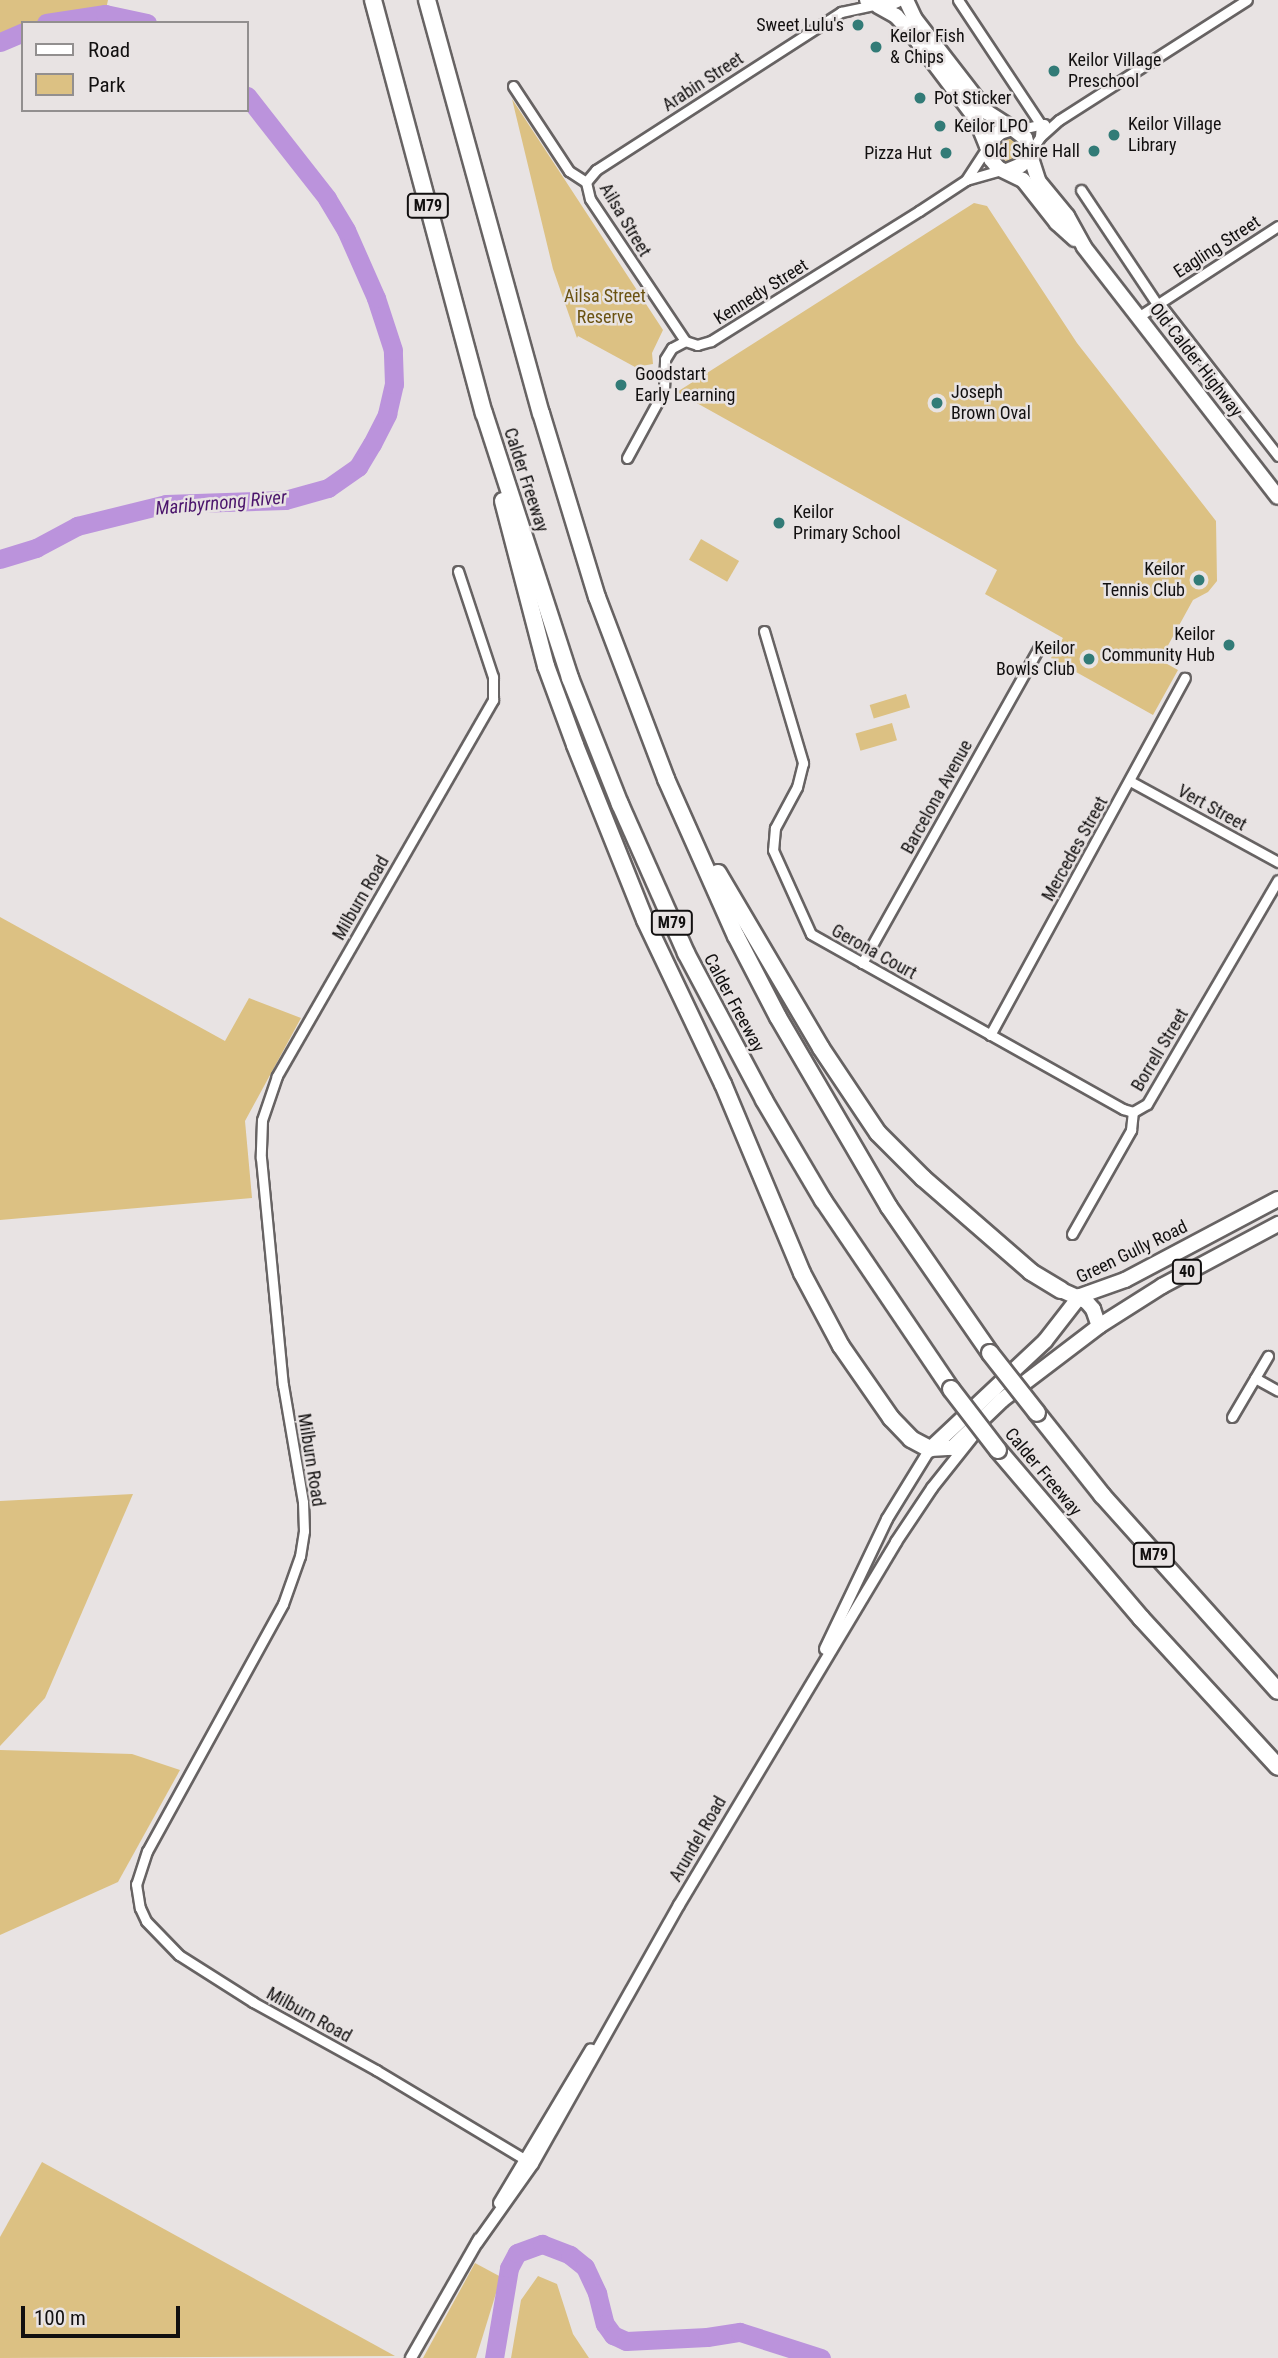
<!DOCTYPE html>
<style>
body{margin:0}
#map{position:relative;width:1278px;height:2358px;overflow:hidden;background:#e8e3e3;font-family:"Roboto Condensed",sans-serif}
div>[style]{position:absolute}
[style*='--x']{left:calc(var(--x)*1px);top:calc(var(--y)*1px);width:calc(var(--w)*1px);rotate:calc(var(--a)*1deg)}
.green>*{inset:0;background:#dcc183;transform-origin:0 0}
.round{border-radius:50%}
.river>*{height:19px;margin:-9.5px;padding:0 9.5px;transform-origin:9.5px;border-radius:9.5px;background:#bb93dc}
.roads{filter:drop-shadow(2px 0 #676363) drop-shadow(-2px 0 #676363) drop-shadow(0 2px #676363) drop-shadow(0 -2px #676363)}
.minor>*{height:9px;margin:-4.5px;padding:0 4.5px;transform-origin:4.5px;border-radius:4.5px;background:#fff}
.tertiary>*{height:10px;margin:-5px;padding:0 5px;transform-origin:5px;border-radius:5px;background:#fff}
.primary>*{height:14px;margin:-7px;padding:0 7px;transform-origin:7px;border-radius:7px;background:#fff}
.motorway>*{height:16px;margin:-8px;padding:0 8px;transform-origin:8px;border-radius:8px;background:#fff}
.bridges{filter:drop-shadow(2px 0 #676363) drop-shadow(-2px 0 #676363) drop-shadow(0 2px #676363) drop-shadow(0 -2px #676363)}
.motorway-bridge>*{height:16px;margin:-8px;padding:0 8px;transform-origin:8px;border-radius:8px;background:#fff}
.dots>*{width:19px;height:19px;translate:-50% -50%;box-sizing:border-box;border:4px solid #e8e3e3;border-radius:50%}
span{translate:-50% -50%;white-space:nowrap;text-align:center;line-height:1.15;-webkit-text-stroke:5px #e8e3e3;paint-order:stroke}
.shield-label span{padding:2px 5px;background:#e8e3e3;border:2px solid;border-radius:5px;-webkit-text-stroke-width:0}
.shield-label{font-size:16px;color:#121010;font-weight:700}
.poi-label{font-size:18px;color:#121010}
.right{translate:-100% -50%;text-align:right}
.left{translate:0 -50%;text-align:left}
.street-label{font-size:18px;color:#121010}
.park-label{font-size:18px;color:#6a5211}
.water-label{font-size:19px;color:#4b156c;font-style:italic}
.legend{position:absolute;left:21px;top:21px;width:228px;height:91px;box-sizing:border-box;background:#e8e3e3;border:2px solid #928f8f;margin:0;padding:9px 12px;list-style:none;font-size:21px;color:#121010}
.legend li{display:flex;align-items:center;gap:14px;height:35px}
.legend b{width:35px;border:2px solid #928f8f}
.scale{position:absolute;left:21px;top:2306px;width:159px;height:32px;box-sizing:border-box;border:4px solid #121010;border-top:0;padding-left:9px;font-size:21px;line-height:24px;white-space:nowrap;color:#121010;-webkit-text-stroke:5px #e8e3e3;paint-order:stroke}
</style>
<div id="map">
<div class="green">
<i style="clip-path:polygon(0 0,108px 0,105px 14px,46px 23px,23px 23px,23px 32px,0 42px)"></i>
<i style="clip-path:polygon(512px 99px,663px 330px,652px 353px,653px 364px,635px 367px,578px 336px,577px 338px,553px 269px)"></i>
<i class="round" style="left:997px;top:139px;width:22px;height:22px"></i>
<i style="clip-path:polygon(974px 203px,987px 206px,1077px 343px,1216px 521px,1217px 581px,1208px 592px,1193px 600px,1160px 660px,1178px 670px,1153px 715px,1051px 658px,1063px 638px,985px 594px,997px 570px,677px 392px)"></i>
<i style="left:701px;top:539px;width:44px;height:24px;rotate:30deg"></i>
<i style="left:906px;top:694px;width:14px;height:38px;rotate:73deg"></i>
<i style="left:892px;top:723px;width:18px;height:38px;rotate:74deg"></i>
<i style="clip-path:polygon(0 917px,225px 1041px,249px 998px,301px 1018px,245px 1121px,252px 1198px,0 1220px)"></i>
<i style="clip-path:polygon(133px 1494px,45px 1698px,0 1746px,0 1501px)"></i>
<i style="clip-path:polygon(0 1750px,132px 1754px,180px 1770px,118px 1882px,0 1935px)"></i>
<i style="clip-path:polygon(42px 2162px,395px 2356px,0 2358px,0 2237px)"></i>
<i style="clip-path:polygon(475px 2263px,501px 2277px,476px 2358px,423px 2358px)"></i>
<i style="clip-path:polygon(538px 2276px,557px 2284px,573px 2334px,589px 2358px,511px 2358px,521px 2300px)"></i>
</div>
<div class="river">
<i style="--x:46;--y:23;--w:60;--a:-8.7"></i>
<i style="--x:105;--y:14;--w:43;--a:12.1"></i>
<i style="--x:0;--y:42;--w:25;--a:-23"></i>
<i style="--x:0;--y:559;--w:38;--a:-17"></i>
<i style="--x:36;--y:548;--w:47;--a:-28.2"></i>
<i style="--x:77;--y:526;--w:92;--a:-13.9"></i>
<i style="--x:166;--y:504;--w:119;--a:-1.9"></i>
<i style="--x:285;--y:500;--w:45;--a:-15.6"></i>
<i style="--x:328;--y:488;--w:37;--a:-35"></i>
<i style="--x:358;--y:467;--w:27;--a:-59"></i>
<i style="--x:372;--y:444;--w:34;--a:-63"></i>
<i style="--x:387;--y:414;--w:31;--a:-77"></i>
<i style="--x:394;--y:384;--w:34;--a:-92"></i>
<i style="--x:393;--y:350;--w:55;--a:-108.1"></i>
<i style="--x:376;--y:298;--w:74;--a:-113.8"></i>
<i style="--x:346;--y:230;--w:37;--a:-121"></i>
<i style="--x:327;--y:198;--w:130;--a:-128.1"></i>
<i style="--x:494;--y:2358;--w:91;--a:-80.5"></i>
<i style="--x:509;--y:2268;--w:17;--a:-62"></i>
<i style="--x:517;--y:2253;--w:27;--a:-20"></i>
<i style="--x:542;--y:2244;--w:30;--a:21"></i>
<i style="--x:570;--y:2255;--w:19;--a:39"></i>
<i style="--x:585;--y:2267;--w:29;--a:65"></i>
<i style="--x:597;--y:2293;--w:32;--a:76"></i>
<i style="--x:605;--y:2324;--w:14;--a:54"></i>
<i style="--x:613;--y:2335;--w:14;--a:25"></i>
<i style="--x:626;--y:2341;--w:81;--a:-2.8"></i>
<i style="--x:707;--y:2337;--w:33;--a:-9"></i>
<i style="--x:740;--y:2332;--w:85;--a:17.8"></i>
</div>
<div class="roads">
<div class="minor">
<i style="--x:958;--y:0;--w:150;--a:56.4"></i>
<i style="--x:1041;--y:125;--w:12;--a:95"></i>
<i style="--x:513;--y:86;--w:102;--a:56.6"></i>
<i style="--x:569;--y:171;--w:20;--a:33"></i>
<i style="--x:1016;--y:130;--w:29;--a:-12"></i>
<i style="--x:1030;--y:152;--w:18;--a:-56"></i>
<i style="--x:1040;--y:137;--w:25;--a:-42"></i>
<i style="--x:1059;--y:120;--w:223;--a:-32.6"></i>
<i style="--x:966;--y:180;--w:36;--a:-16"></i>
<i style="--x:586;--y:182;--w:16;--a:-50"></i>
<i style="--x:596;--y:170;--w:292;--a:-32.8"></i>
<i style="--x:841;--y:12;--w:33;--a:-12"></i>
<i style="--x:586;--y:182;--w:17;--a:77"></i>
<i style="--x:590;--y:199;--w:171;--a:56.2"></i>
<i style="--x:1081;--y:190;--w:137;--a:56.3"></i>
<i style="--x:1159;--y:303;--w:194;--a:52.1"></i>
<i style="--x:1138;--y:317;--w:167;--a:-33"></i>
<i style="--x:627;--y:458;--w:77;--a:-61.4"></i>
<i style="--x:664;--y:390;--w:31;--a:-88"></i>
<i style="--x:665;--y:359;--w:13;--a:-58"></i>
<i style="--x:672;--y:348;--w:15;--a:-28"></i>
<i style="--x:685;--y:341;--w:13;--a:18"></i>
<i style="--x:697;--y:345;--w:15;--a:-16"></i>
<i style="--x:711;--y:341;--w:245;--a:-32"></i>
<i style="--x:919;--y:211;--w:56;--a:-33.4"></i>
<i style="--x:966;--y:180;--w:38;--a:-57"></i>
<i style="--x:458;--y:571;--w:112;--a:71.7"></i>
<i style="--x:493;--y:677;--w:23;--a:90"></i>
<i style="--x:493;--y:700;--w:434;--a:119.9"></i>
<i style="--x:277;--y:1076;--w:46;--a:108.8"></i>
<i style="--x:262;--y:1120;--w:38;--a:92"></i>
<i style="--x:261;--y:1158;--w:228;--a:84.5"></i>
<i style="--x:283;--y:1385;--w:119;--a:80.3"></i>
<i style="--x:303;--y:1502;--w:29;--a:88"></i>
<i style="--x:304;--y:1531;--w:25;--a:99"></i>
<i style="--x:300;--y:1556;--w:51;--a:109.5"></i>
<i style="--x:283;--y:1604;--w:282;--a:118.8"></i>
<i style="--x:147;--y:1851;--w:35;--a:108"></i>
<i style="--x:136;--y:1884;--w:24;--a:81"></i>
<i style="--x:140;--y:1908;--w:14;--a:65"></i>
<i style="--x:146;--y:1921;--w:47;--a:45.9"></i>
<i style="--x:179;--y:1955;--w:88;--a:32.4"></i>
<i style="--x:253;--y:2002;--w:141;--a:28.9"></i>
<i style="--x:376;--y:2070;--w:179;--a:31"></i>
<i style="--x:764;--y:631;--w:138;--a:73.5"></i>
<i style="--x:803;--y:763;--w:25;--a:104"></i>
<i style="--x:797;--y:787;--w:47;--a:118.2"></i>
<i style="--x:775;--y:828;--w:22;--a:95"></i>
<i style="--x:773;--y:850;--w:92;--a:65.7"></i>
<i style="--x:811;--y:934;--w:358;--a:29.3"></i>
<i style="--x:1123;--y:1109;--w:10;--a:17"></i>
<i style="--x:1130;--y:781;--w:169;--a:28.7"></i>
<i style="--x:862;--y:963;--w:362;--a:-60.7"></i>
<i style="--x:990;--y:1035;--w:407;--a:-61.4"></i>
<i style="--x:1133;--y:1112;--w:16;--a:-30"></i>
<i style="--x:1147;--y:1104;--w:259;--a:-59.7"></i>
<i style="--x:1072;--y:1234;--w:120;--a:-60.4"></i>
<i style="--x:1131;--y:1130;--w:18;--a:-84"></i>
<i style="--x:1255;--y:1378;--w:26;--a:29"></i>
<i style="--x:1232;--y:1417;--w:71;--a:-59.5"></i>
</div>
<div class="tertiary">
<i style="--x:825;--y:1649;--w:144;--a:-64.5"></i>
<i style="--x:887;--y:1519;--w:82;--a:-58.4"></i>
<i style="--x:499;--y:2203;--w:179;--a:-59.1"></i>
<i style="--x:477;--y:2243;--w:97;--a:-54.7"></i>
<i style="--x:533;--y:2164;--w:297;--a:-60.6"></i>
<i style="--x:679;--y:1905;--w:423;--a:-59.1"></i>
<i style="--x:896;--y:1542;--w:65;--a:-56.3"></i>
<i style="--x:932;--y:1488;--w:69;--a:-51.5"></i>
<i style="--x:411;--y:2358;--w:137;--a:-60.3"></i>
</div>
<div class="primary">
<i style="--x:867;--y:0;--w:17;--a:21"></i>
<i style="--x:883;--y:6;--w:15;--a:-23"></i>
<i style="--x:906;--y:0;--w:21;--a:65"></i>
<i style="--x:915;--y:19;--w:118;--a:52.3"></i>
<i style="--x:987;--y:112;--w:30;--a:33"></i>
<i style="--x:878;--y:6;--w:21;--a:29"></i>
<i style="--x:896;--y:16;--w:19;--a:47"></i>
<i style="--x:909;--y:30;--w:111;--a:53"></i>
<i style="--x:976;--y:119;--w:29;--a:68"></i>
<i style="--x:1030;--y:155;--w:28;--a:72"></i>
<i style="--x:1039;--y:182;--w:44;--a:50.5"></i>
<i style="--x:1067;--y:216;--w:35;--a:61"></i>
<i style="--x:1084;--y:247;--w:316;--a:52.2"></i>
<i style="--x:1007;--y:171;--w:15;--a:-23"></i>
<i style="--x:1021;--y:165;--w:13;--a:-48"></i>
<i style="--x:1030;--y:155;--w:18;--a:-106"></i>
<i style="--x:1025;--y:138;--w:16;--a:-142"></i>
<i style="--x:1012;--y:128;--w:13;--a:162"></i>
<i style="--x:1000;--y:132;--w:12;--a:138"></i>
<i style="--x:991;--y:140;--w:7;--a:124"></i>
<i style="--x:987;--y:146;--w:14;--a:73"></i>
<i style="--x:991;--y:159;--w:11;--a:52"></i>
<i style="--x:998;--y:168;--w:28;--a:26"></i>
<i style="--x:1023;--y:180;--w:55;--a:51.7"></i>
<i style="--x:1057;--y:223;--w:24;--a:42"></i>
<i style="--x:1061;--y:1290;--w:27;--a:24"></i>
<i style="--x:1086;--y:1301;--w:11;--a:49"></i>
<i style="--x:1093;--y:1309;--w:18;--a:71"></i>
<i style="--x:930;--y:1449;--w:158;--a:-43.2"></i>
<i style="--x:1045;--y:1341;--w:57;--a:-52.1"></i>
<i style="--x:1080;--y:1296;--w:48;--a:-19.6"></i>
<i style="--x:1125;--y:1280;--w:173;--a:-27.9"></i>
<i style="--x:930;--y:1449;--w:22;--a:-3"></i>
<i style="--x:952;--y:1448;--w:69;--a:-43.8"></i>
<i style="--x:1002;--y:1400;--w:122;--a:-37.3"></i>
<i style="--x:1099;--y:1326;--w:75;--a:-32.4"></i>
<i style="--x:1162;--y:1286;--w:132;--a:-28.1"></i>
</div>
<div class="motorway">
<i style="--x:373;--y:0;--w:428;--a:75"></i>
<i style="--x:484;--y:413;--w:279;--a:72"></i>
<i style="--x:570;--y:678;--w:136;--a:68.4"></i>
<i style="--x:620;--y:804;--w:163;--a:66.1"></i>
<i style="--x:686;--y:953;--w:166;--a:62"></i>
<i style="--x:764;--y:1100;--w:116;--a:59.5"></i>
<i style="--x:823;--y:1200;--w:228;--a:55.9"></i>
<i style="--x:427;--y:0;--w:428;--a:74.6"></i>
<i style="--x:541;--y:413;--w:192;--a:73.1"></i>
<i style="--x:597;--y:597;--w:195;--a:69.2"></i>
<i style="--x:666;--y:779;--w:172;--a:66"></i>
<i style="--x:736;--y:936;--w:91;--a:62.6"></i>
<i style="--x:778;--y:1017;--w:220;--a:59.7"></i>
<i style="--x:889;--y:1207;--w:178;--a:55.3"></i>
<i style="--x:503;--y:501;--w:171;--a:75.4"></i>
<i style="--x:546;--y:666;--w:84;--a:69.8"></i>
<i style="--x:575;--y:745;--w:188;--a:68.2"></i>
<i style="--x:645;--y:920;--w:182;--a:64.6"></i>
<i style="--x:723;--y:1084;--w:205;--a:67.3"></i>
<i style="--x:802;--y:1273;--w:83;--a:61.9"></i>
<i style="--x:841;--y:1346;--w:88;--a:55.2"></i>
<i style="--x:891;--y:1418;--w:29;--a:46"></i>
<i style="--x:911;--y:1439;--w:21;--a:28"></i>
<i style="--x:718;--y:873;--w:203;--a:59.5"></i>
<i style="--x:821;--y:1048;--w:102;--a:56.2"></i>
<i style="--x:878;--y:1133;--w:64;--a:45"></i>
<i style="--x:923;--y:1178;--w:143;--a:41"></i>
<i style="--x:1031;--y:1272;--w:35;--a:31"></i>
<i style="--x:1037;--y:1413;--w:105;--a:51.6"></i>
<i style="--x:1102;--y:1495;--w:263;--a:48.1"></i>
<i style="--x:998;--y:1450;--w:221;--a:49.6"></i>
<i style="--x:1141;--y:1618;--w:202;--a:47.4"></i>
</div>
</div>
<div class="bridges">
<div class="motorway-bridge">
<i style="--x:990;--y:1353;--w:76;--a:51.9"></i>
<i style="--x:951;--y:1389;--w:77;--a:52.4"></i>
</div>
</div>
<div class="dots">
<i style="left:858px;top:25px;background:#327b77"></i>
<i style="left:876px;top:47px;background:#327b77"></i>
<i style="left:1054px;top:71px;background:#327b77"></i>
<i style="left:920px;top:98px;background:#327b77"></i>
<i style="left:940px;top:126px;background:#327b77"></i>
<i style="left:1114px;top:135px;background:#327b77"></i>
<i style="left:1094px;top:151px;background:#327b77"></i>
<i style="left:946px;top:153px;background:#327b77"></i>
<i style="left:621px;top:385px;background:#327b77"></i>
<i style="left:937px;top:403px;background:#327b77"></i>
<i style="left:779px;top:523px;background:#327b77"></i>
<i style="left:1199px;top:580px;background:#327b77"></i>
<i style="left:1229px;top:645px;background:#327b77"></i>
<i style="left:1089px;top:659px;background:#327b77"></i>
</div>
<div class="shield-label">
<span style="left:428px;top:206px">M79</span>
<span style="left:672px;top:923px">M79</span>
<span style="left:1187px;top:1272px">40</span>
<span style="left:1154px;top:1555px">M79</span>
</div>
<div class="poi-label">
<span class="right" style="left:844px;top:25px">Sweet Lulu's</span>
<span class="left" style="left:890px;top:47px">Keilor Fish<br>&amp; Chips</span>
<span class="left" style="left:1068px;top:71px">Keilor Village<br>Preschool</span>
<span class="left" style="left:934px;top:98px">Pot Sticker</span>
<span class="left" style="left:1128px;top:135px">Keilor Village<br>Library</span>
<span class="left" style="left:954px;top:126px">Keilor LPO</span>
<span class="right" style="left:1080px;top:151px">Old Shire Hall</span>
<span class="right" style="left:932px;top:153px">Pizza Hut</span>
<span class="left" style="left:635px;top:385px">Goodstart<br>Early Learning</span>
<span class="left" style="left:951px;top:403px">Joseph<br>Brown Oval</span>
<span class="left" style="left:793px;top:523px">Keilor<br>Primary School</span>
<span class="right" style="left:1185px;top:580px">Keilor<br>Tennis Club</span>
<span class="right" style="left:1215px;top:645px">Keilor<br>Community Hub</span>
<span class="right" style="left:1075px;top:659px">Keilor<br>Bowls Club</span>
</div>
<div class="street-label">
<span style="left:703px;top:82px;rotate:-33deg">Arabin Street</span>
<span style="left:625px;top:220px;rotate:59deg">Ailsa Street</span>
<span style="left:1217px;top:247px;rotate:-33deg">Eagling Street</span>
<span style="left:761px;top:292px;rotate:-32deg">Kennedy Street</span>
<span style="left:1196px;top:360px;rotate:52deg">Old Calder Highway</span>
<span style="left:526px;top:480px;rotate:72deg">Calder Freeway</span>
<span style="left:937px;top:797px;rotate:-61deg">Barcelona Avenue</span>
<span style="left:1212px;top:808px;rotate:29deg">Vert Street</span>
<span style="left:1075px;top:849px;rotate:-61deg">Mercedes Street</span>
<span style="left:361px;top:898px;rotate:-60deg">Milburn Road</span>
<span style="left:874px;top:952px;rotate:29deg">Gerona Court</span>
<span style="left:734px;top:1003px;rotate:62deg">Calder Freeway</span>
<span style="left:1160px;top:1050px;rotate:-59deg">Borrell Street</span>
<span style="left:1132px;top:1252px;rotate:-26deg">Green Gully Road</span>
<span style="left:311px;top:1460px;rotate:81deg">Milburn Road</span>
<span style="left:1043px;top:1472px;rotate:50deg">Calder Freeway</span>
<span style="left:698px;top:1839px;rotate:-60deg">Arundel Road</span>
<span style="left:309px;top:2015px;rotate:29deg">Milburn Road</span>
</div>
<div class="park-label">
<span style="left:605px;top:307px">Ailsa Street<br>Reserve</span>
</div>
<div class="water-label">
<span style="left:221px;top:503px;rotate:-5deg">Maribyrnong River</span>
</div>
<ul class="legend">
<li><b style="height:9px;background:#fff"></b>Road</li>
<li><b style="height:19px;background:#dcc183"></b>Park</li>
</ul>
<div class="scale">100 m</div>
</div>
